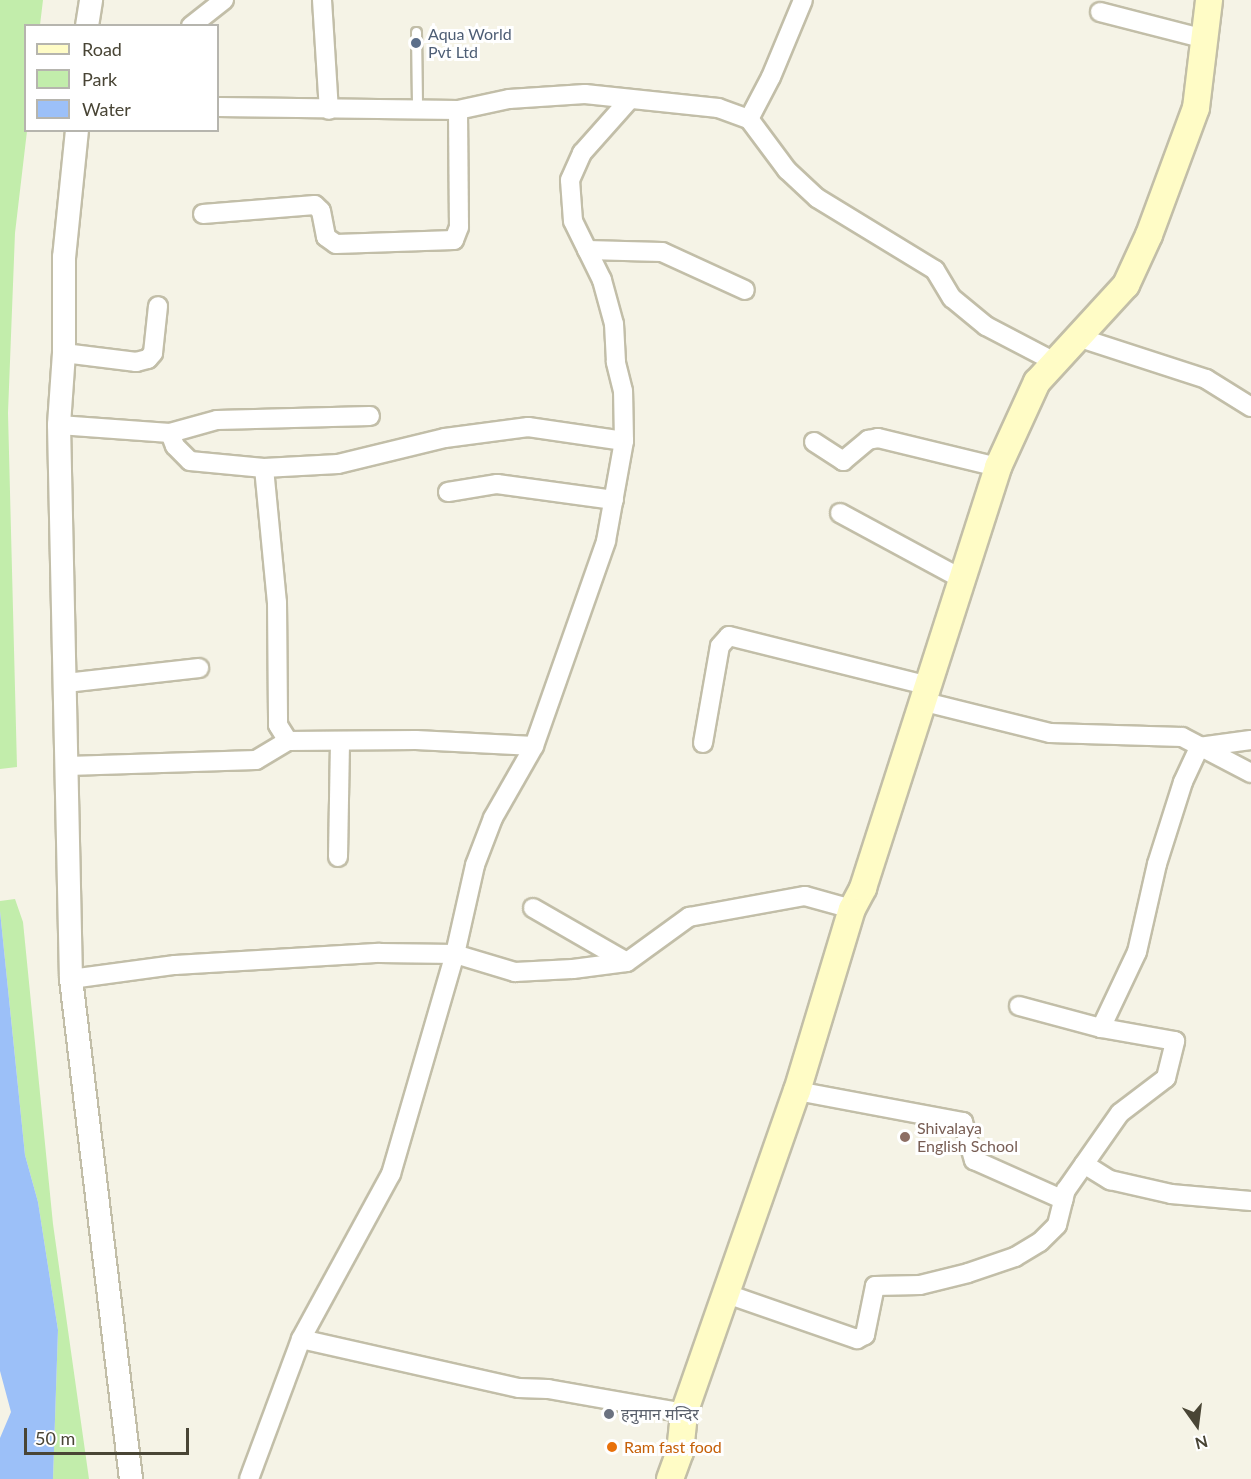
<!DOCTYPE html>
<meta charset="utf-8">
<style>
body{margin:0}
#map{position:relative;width:1251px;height:1479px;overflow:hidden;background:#f5f3e6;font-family:Lato,"Noto Sans Devanagari",sans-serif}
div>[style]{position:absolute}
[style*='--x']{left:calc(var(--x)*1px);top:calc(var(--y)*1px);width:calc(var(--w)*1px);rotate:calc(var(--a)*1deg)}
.green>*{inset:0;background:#c2edab}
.water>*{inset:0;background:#9cc0f8}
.roads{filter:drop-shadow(2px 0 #c2bea8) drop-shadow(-2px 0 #c2bea8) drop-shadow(0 2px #c2bea8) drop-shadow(0 -2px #c2bea8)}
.service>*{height:9px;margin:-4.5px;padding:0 4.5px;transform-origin:4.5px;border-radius:4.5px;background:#fff}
.minor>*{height:18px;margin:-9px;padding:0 9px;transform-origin:9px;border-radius:9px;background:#fff}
.tertiary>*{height:22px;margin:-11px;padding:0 11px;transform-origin:11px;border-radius:11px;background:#fff}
.secondary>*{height:26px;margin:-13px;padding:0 13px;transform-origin:13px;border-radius:13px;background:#fffcc6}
.dots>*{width:16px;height:16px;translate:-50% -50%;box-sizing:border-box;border:3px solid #fff;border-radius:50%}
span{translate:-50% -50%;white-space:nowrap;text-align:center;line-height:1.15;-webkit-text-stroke:6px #fff;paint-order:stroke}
.service-label{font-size:16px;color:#4e5e75}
.left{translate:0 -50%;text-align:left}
.education-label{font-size:16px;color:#785e54}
.worship-label{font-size:16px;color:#5b616d}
.food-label{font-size:16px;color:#c56008}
.legend{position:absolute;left:24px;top:24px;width:195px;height:108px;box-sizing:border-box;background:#fff;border:2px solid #b6b5ae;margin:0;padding:8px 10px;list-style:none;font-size:18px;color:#494535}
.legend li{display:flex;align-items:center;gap:12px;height:30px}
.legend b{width:30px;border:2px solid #b6b5ae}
.north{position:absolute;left:1167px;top:1395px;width:60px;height:60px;-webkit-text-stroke:4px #fff;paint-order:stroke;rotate:166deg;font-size:16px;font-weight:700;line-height:24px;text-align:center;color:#494535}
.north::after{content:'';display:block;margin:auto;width:21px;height:27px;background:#494535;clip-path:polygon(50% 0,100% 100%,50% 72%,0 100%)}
.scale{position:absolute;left:24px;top:1428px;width:165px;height:27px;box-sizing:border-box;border:3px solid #494535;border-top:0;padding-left:8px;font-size:18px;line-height:21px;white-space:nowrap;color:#494535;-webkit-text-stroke:4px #fff;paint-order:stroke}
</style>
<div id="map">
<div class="green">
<i style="clip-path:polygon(0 0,43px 0,40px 25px,26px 26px,27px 131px,15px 233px,8px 413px,17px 767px,0 769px)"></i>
<i style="clip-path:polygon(15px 899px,23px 922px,53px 1224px,89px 1479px,53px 1479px,58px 1330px,38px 1202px,25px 1155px,0 911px,0 901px)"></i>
</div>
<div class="water">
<i style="clip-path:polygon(0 911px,25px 1155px,38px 1202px,58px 1330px,53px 1479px,0 1479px,0 1438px,11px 1412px,0 1371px)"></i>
</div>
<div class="roads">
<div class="service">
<i style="--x:416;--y:32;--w:75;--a:89.2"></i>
</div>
<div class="minor">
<i style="--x:322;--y:0;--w:110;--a:86.4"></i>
<i style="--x:1100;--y:12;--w:108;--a:14.4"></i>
<i style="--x:191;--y:26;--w:42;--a:-38.2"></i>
<i style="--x:218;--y:107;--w:240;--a:0.7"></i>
<i style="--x:458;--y:110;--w:52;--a:-12.2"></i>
<i style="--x:509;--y:99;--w:76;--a:-3.8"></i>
<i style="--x:585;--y:94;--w:134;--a:6"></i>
<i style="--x:718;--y:108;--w:33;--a:20"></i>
<i style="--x:749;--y:119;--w:64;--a:53.3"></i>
<i style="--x:787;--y:170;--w:41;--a:43"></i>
<i style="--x:817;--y:198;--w:138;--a:31.4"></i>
<i style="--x:935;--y:270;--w:33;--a:59"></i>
<i style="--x:952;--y:298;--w:44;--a:39.5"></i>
<i style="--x:986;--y:326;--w:78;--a:27.6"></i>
<i style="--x:749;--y:119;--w:47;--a:-62.4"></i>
<i style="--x:771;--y:77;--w:83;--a:-67.4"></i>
<i style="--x:203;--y:214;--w:112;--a:-4.6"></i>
<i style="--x:315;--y:205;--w:8;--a:45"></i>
<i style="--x:321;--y:211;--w:26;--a:79"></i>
<i style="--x:326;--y:237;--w:12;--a:35"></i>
<i style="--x:336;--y:244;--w:118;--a:-1.9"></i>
<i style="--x:454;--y:240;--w:14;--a:-69"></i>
<i style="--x:459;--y:227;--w:117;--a:-90.5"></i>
<i style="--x:587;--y:250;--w:75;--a:1.5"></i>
<i style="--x:662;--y:252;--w:91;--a:24.6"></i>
<i style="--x:1077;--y:337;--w:136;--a:18"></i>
<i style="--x:1206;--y:379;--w:53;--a:31.9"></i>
<i style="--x:64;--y:353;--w:73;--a:7.1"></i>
<i style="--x:136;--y:362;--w:12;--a:-14"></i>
<i style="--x:148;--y:359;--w:8;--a:-50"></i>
<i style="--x:153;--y:353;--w:47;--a:-83.9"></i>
<i style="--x:59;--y:425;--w:111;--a:4.1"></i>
<i style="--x:170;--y:433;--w:14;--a:69"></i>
<i style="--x:175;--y:446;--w:21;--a:45"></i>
<i style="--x:190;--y:461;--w:74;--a:5.4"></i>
<i style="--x:264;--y:468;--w:74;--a:-3.1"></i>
<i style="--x:338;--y:464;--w:110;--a:-13.7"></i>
<i style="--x:445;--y:438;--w:84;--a:-7.5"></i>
<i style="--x:528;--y:427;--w:97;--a:8.3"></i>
<i style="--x:170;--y:433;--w:49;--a:-15.5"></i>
<i style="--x:217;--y:420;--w:153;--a:-1.5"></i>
<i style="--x:814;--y:442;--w:35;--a:33"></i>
<i style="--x:843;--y:461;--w:33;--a:-40"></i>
<i style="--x:868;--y:440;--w:10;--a:-11"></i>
<i style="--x:878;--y:438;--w:123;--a:13.6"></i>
<i style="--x:264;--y:468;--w:135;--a:84.5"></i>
<i style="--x:277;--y:602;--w:123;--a:89.5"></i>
<i style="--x:278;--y:725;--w:19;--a:58"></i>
<i style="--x:288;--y:741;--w:128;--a:-0.4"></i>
<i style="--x:416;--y:740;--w:118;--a:2.9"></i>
<i style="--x:448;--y:492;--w:50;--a:-9.3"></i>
<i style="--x:497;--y:484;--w:118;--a:7.8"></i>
<i style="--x:840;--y:513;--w:136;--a:28.4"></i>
<i style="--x:66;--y:683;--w:134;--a:-6.4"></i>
<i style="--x:921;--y:701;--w:133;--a:13.9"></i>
<i style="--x:1050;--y:733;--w:132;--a:1.7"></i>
<i style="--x:1182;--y:737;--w:78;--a:27.6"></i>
<i style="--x:703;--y:743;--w:98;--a:-80.1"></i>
<i style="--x:720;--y:646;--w:13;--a:-48"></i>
<i style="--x:729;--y:636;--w:203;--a:14"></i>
<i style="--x:68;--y:766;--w:188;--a:-1.8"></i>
<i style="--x:256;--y:760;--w:37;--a:-31"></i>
<i style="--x:338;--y:857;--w:115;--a:-89"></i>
<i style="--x:533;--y:908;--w:108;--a:29.9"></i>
<i style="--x:71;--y:979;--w:105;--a:-7.7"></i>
<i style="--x:175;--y:965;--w:205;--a:-3.4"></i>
<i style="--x:380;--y:953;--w:75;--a:0.8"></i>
<i style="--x:455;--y:954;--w:63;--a:16.7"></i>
<i style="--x:515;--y:972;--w:58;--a:-3"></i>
<i style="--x:573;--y:969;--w:54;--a:-7.4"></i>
<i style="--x:627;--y:962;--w:77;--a:-36"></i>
<i style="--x:689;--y:917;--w:118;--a:-10.3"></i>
<i style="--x:805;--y:896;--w:49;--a:15.5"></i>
<i style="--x:1019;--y:1006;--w:85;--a:15"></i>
<i style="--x:797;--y:1091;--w:169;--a:10.6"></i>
<i style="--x:963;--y:1122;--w:40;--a:74"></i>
<i style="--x:974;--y:1160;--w:98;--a:24"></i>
<i style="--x:1084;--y:1164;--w:31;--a:32"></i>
<i style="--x:1110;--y:1180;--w:63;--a:12.9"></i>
<i style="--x:1171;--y:1194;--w:80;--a:5"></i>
<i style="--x:727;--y:1294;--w:138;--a:19.1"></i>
<i style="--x:857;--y:1339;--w:9;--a:-27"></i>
<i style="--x:865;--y:1335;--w:50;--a:-78.5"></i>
<i style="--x:875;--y:1286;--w:45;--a:-1.3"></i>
<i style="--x:920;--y:1285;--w:49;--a:-14"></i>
<i style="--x:968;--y:1273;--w:50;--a:-18.8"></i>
<i style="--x:1015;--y:1257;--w:29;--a:-31"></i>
<i style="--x:1040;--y:1242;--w:24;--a:-45"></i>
<i style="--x:1057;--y:1225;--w:36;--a:-76"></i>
<i style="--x:1066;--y:1190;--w:94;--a:-55"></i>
<i style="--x:1120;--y:1113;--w:58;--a:-37.3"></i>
<i style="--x:1166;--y:1078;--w:38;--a:-76"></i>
<i style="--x:1175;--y:1041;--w:75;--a:-170"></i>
<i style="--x:1101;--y:1028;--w:84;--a:-64.7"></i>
<i style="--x:1137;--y:952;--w:90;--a:-77.2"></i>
<i style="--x:1157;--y:864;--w:86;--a:-72.4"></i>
<i style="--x:1183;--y:782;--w:38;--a:-65"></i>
<i style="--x:1199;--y:747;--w:52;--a:-7.7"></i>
<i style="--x:301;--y:1339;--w:188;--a:-61.4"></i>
<i style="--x:391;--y:1174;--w:229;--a:-73.8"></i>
<i style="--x:455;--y:954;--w:91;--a:-77.3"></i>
<i style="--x:475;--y:865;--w:50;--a:-69"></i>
<i style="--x:493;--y:818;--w:83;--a:-60.3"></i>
<i style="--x:534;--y:746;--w:217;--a:-70.6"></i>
<i style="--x:606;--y:541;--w:102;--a:-79.8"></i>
<i style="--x:624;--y:441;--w:50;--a:-91.1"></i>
<i style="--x:623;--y:391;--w:30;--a:-104"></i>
<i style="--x:616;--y:362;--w:38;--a:-93"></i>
<i style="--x:614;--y:324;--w:46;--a:-105.3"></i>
<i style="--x:602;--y:280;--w:66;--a:-116.2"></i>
<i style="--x:573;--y:221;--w:41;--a:-94.2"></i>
<i style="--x:570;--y:180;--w:30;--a:-66"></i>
<i style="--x:582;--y:153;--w:72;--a:-48.4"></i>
<i style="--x:249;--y:1479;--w:149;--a:-69.6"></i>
<i style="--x:301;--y:1339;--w:223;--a:12.7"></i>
<i style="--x:519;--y:1388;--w:29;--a:2"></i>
<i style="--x:548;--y:1389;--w:138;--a:10"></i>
</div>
<div class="tertiary">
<i style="--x:87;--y:26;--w:26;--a:-81"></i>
<i style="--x:77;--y:130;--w:128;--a:95.8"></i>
<i style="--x:64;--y:257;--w:96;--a:90"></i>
<i style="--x:64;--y:353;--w:72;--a:94"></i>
<i style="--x:59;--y:425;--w:554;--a:88.76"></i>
<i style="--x:71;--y:979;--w:504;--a:83.16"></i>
</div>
<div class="secondary">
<i style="--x:670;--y:1479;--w:29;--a:-70"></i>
<i style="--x:680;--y:1452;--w:39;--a:-84"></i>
<i style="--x:684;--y:1413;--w:341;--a:-70.7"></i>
<i style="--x:797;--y:1091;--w:190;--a:-73.2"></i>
<i style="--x:852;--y:909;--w:24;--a:-62"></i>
<i style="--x:863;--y:888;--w:442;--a:-72.2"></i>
<i style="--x:998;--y:467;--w:94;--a:-65.4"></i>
<i style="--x:1037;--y:382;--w:132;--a:-47.5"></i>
<i style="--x:1126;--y:285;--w:55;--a:-65.3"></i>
<i style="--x:1149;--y:235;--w:135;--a:-69.7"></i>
<i style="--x:1196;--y:108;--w:109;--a:-83.1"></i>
</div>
</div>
<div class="dots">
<i style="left:416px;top:43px;background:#5c6f8a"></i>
<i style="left:905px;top:1137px;background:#8d6e63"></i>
<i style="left:609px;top:1414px;background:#6b7280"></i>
<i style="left:612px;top:1447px;background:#e8710a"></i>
</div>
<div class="service-label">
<span class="left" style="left:428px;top:43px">Aqua World<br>Pvt Ltd</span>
</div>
<div class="education-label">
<span class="left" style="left:917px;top:1137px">Shivalaya<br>English School</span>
</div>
<div class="worship-label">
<span class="left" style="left:621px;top:1414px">हनुमान मन्दिर</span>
</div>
<div class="food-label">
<span class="left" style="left:624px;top:1447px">Ram fast food</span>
</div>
<ul class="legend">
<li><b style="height:8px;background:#fffcc6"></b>Road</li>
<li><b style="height:16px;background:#c2edab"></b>Park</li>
<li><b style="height:16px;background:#9cc0f8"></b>Water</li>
</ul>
<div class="north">N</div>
<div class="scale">50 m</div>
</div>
